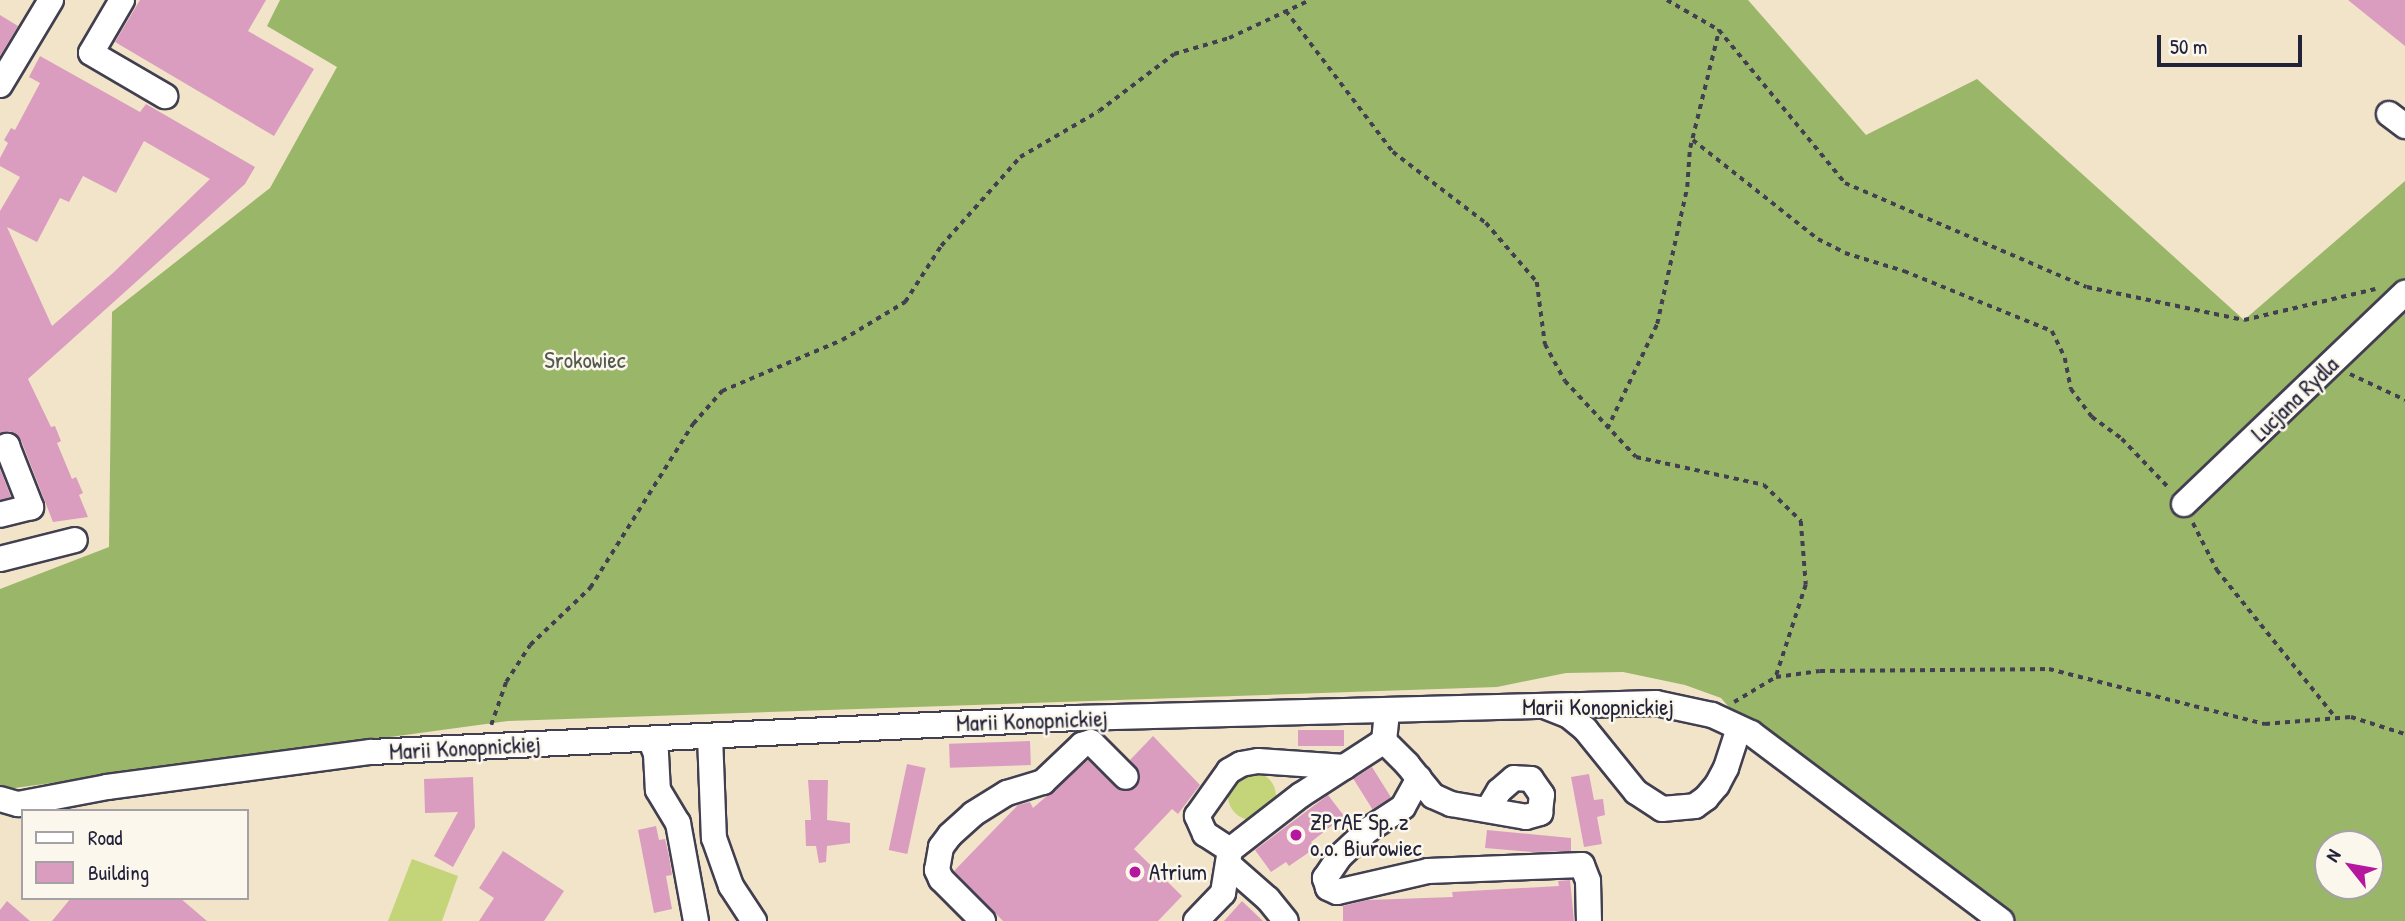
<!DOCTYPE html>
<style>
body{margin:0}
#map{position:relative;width:2405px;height:921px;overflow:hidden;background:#f2e4c9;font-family:"Patrick Hand",sans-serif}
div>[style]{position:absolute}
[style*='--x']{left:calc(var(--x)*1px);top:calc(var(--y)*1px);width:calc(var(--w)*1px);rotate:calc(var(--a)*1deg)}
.green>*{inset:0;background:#c3d578}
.round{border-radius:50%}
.forest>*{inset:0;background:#9ab668}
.building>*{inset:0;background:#da9dbf;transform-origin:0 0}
.path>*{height:3.5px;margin-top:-1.75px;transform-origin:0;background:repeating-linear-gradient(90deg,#413f50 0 5px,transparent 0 10px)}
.roads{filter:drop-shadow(2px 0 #413f50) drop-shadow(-2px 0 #413f50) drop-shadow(0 2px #413f50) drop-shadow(0 -2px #413f50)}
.minor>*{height:24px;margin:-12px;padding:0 12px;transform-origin:12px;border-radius:12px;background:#fff}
.dots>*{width:19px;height:19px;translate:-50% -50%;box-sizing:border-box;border:4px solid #fbf7ec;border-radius:50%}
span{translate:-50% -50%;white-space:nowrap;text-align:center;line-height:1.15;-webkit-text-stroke:5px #fbf7ec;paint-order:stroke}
.park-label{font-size:23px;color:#52584d}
.street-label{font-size:23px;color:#22223b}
.poi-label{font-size:23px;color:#22223b}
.left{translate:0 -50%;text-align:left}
.legend{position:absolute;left:21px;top:809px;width:228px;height:91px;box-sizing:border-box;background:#fbf7ec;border:2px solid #a4a2a5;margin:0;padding:9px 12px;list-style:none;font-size:21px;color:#22223b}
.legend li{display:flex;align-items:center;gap:14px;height:35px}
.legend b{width:35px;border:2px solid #a4a2a5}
.north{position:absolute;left:2314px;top:830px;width:70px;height:70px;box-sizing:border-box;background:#fbf7ec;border:2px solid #a4a2a5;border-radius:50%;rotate:301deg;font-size:19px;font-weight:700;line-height:28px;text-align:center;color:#22223b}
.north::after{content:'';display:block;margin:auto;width:24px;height:32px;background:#b5179e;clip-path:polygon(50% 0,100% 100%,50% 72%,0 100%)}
.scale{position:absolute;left:2157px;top:35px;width:145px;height:32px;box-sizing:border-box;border:4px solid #22223b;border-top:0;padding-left:9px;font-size:21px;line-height:24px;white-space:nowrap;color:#22223b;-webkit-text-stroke:5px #fbf7ec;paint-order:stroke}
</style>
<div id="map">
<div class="green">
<i class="round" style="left:1228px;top:772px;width:48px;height:48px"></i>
<i style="clip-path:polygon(412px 859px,458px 876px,442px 921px,388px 921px)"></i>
</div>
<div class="forest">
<i style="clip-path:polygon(evenodd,280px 0,1748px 0,1866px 135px,1977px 79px,2244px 320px,2405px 181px,2405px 921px,1998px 921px,1751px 733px,1721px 698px,1685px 685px,1623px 672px,1566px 673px,1497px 687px,508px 721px,0 790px,0 589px,109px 547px,112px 312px,270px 188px,337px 67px,267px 26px,280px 0,2328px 844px,2370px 844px,2370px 886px,2328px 886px,2328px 844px)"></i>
</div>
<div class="building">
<i style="clip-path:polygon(140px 0,266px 0,248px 31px,314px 69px,274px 136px,115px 42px)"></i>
<i style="clip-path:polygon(2348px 0,2405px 0,2405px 46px)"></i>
<i style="clip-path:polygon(0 15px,18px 26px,0 56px)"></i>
<i style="clip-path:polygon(evenodd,40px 56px,140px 112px,146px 104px,255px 167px,245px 184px,28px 379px,51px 427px,55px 426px,61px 441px,57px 443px,72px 479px,76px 477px,83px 493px,79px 495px,88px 517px,53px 522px,21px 440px,10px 431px,0 433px,0 211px,20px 177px,0 166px,0 158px,8px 143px,4px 140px,11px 128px,15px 130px,40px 83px,29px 77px,40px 56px,144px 141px,210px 179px,113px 273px,52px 326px,7px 227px,37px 242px,60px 198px,69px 202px,83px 176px,116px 193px,144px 141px)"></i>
<i style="clip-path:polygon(0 469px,11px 497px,0 500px)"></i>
<i style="left:1298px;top:730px;width:46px;height:16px"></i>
<i style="clip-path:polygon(1153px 736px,1200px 785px,1178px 814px,1172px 809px,1134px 849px,1182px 896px,1158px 921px,1003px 921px,954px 871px,1018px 805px,1030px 802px,1033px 808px,1088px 760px,1116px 788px,1123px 791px,1136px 788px,1140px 774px,1130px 760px)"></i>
<i style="left:1030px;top:741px;width:24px;height:81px;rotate:88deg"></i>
<i style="left:907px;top:764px;width:19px;height:88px;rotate:12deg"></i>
<i style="left:1372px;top:767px;width:36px;height:22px;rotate:58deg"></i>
<i style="clip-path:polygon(1589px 774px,1594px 800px,1603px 799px,1605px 815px,1597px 817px,1602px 844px,1584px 847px,1571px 777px)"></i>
<i style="clip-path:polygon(473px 777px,475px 827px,453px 867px,434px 856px,458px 812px,425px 813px,424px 779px)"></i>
<i style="clip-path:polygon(808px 780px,828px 780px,827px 820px,850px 823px,850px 843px,827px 846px,826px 862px,819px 863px,816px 846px,806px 846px,805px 820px,811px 820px)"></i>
<i style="clip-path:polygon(1328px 795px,1344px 816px,1311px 842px,1315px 847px,1308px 853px,1289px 866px,1286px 862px,1271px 872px,1255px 850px)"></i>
<i style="clip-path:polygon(656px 826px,659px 840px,665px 839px,669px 856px,672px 875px,666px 876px,672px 909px,654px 913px,638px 830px)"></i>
<i style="clip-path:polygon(1487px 830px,1571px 838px,1571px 851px,1532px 852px,1485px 848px)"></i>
<i style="clip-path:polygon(503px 851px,564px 891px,544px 921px,479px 921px,494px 898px,479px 888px)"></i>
<i style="clip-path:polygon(1570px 880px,1574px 921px,1343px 921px,1343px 906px,1367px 900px,1453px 897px,1452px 892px,1559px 886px,1558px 881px)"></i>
<i style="clip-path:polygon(71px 898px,180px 898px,207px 921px,52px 921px)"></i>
<i style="clip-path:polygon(7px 901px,30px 921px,0 921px,0 910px)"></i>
<i style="clip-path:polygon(1242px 901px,1263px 921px,1224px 921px)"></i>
</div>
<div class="path">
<i style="--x:1667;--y:0;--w:60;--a:30"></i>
<i style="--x:1719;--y:30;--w:198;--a:50.5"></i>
<i style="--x:1845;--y:183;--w:263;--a:23.3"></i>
<i style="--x:2087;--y:287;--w:160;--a:11.9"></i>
<i style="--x:2244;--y:320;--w:135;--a:-13.3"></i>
<i style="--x:1286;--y:11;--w:177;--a:52.8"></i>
<i style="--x:1393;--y:152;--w:117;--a:37.4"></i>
<i style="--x:1486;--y:223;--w:78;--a:49.2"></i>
<i style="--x:1537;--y:282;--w:63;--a:82.6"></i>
<i style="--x:1545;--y:344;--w:42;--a:61.6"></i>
<i style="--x:1565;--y:381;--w:104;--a:46.9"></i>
<i style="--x:1636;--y:457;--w:131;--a:12.3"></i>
<i style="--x:1764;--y:485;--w:52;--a:44.2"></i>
<i style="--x:1801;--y:521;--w:64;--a:85.5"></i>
<i style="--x:1806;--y:585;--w:97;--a:108.1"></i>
<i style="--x:1693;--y:140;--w:159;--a:38.4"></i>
<i style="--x:1818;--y:239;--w:30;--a:27"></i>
<i style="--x:1845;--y:253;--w:62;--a:17"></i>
<i style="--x:1904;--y:271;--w:160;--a:22.1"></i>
<i style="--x:2052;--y:331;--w:30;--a:64"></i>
<i style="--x:2065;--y:358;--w:32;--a:79"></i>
<i style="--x:2071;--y:389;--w:35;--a:53"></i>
<i style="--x:2092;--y:417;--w:37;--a:36"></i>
<i style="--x:2122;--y:439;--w:68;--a:46.2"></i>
<i style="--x:2350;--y:374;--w:61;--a:25.3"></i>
<i style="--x:1607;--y:429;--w:116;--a:-64.5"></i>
<i style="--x:1657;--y:324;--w:140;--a:-77.6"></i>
<i style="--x:1687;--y:187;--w:39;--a:-86"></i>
<i style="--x:1690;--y:148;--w:122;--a:-76.2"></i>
<i style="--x:2193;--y:523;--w:53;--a:62.9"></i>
<i style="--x:2217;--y:570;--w:190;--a:51.2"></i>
<i style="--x:1734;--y:702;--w:49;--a:-30.8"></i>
<i style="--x:1776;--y:677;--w:44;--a:-7.8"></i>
<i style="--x:1820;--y:671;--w:229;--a:-0.5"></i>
<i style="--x:2049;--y:669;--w:223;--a:14.3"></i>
<i style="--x:2265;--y:724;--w:86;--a:-4.7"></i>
<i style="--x:2351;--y:717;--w:57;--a:17.5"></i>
<i style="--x:491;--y:725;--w:46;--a:-70.8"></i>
<i style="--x:506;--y:682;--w:44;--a:-57"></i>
<i style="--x:530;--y:645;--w:83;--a:-43.5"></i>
<i style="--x:590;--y:588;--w:194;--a:-57.9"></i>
<i style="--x:693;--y:424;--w:44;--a:-48.7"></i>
<i style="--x:722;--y:391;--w:130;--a:-23"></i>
<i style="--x:842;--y:340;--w:74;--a:-31.1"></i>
<i style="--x:905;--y:302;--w:67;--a:-57.3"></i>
<i style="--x:941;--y:246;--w:119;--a:-48.4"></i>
<i style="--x:1020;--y:157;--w:91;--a:-30.2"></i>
<i style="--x:1099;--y:111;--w:94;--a:-37.2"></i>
<i style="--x:1174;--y:54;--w:57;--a:-16.2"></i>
<i style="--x:1229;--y:38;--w:89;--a:-25.1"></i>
</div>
<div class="roads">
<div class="minor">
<i style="--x:122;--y:0;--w:61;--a:120.3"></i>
<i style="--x:91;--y:53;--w:86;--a:30.2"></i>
<i style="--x:0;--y:85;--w:99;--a:-59"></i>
<i style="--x:2389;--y:114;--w:20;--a:37"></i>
<i style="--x:0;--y:449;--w:8;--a:-23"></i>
<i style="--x:7;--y:446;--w:66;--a:68.5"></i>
<i style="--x:31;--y:507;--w:32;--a:166"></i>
<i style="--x:2184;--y:504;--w:306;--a:-43.7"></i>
<i style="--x:0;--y:559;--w:77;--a:-14.2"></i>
<i style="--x:1547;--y:707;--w:24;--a:22"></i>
<i style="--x:1569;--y:716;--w:21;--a:39"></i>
<i style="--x:1585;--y:729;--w:81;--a:51"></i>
<i style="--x:1636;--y:792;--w:31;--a:33"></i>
<i style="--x:1662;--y:809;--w:33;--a:-5"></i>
<i style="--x:1695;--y:806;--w:14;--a:-36"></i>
<i style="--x:1706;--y:798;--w:17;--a:-50"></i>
<i style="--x:1717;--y:785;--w:19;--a:-62"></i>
<i style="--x:1726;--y:768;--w:42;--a:-72"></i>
<i style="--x:710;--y:736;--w:102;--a:87.8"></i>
<i style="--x:714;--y:838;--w:51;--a:70.5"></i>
<i style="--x:731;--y:886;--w:42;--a:56.7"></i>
<i style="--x:650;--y:739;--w:16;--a:68"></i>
<i style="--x:656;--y:754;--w:36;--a:87"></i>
<i style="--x:658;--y:790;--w:39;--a:59"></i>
<i style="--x:678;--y:823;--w:100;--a:79.6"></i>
<i style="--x:1384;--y:741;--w:33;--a:45"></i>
<i style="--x:1407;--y:764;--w:41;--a:50.9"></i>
<i style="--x:1433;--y:796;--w:20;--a:24"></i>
<i style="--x:1451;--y:804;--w:76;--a:9.8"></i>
<i style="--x:1526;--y:817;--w:15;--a:-16"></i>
<i style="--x:1540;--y:813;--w:18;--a:-84"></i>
<i style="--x:1542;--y:795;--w:19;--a:-125"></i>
<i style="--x:1531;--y:779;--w:17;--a:-177"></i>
<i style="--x:1514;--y:778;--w:20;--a:139"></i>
<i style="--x:1499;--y:791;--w:21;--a:121"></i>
<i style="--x:1419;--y:778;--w:33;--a:119"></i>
<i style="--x:1403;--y:807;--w:42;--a:146.7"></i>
<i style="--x:1368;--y:830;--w:38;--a:137"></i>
<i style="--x:1340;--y:856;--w:27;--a:124"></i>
<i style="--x:1325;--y:878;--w:10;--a:73"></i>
<i style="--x:1328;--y:888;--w:10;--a:24"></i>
<i style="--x:1337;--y:892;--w:93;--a:-13"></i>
<i style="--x:1428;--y:871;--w:154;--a:-2.2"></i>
<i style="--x:1582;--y:865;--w:17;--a:69"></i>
<i style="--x:1588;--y:881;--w:40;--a:88.6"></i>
<i style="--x:0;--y:799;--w:19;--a:16"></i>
<i style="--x:18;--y:804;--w:91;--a:-10.8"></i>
<i style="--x:107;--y:787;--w:266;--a:-7.6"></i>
<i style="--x:371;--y:752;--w:706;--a:-2.76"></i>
<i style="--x:1076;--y:718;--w:580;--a:-1.48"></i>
<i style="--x:1656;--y:703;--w:57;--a:12.1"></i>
<i style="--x:1712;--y:715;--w:43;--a:24.8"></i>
<i style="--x:1751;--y:733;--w:313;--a:36.9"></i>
<i style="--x:1230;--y:850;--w:30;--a:-147"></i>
<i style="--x:1205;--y:834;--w:20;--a:-114"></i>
<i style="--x:1197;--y:816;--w:55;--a:-54.6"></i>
<i style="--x:1229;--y:771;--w:14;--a:-30"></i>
<i style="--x:1241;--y:764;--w:17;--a:-10"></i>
<i style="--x:1258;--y:761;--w:87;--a:3.9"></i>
<i style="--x:1228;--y:864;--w:53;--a:41.2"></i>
<i style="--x:1268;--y:899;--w:28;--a:51"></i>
<i style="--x:983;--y:921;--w:59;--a:-135"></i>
<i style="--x:941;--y:879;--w:10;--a:-114"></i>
<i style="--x:937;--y:870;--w:23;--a:-80"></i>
<i style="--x:941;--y:847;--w:15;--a:-53"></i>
<i style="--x:950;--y:835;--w:31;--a:-42"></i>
<i style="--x:973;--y:814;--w:40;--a:-32"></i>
<i style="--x:1007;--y:793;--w:38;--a:-17"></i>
<i style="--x:1043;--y:782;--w:54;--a:-43.5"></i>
<i style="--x:1082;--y:745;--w:9;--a:-18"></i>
<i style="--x:1091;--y:742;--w:49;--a:45"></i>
<i style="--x:1196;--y:921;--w:39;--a:-46"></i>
<i style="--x:1223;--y:893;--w:44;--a:-80.8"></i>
<i style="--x:1230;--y:850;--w:90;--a:-37.8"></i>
<i style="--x:1301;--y:795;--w:99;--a:-33"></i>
<i style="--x:1384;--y:741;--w:31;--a:-84"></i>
</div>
</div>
<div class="dots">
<i style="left:1296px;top:835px;background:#b5179e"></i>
<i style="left:1135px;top:872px;background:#b5179e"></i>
</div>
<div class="park-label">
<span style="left:585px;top:360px">Srokowiec</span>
</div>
<div class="street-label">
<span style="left:2295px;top:399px;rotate:-44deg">Lucjana Rydla</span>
<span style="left:1598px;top:707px">Marii Konopnickiej</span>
<span style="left:1032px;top:721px;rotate:-2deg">Marii Konopnickiej</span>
<span style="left:465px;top:748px;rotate:-3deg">Marii Konopnickiej</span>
</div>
<div class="poi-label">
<span class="left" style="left:1310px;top:835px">ZPrAE Sp. z<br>o.o. Biurowiec</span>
<span class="left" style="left:1149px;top:872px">Atrium</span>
</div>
<ul class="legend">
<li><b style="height:9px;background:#fff"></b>Road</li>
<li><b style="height:19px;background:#da9dbf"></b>Building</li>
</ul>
<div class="north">N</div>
<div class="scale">50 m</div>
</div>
